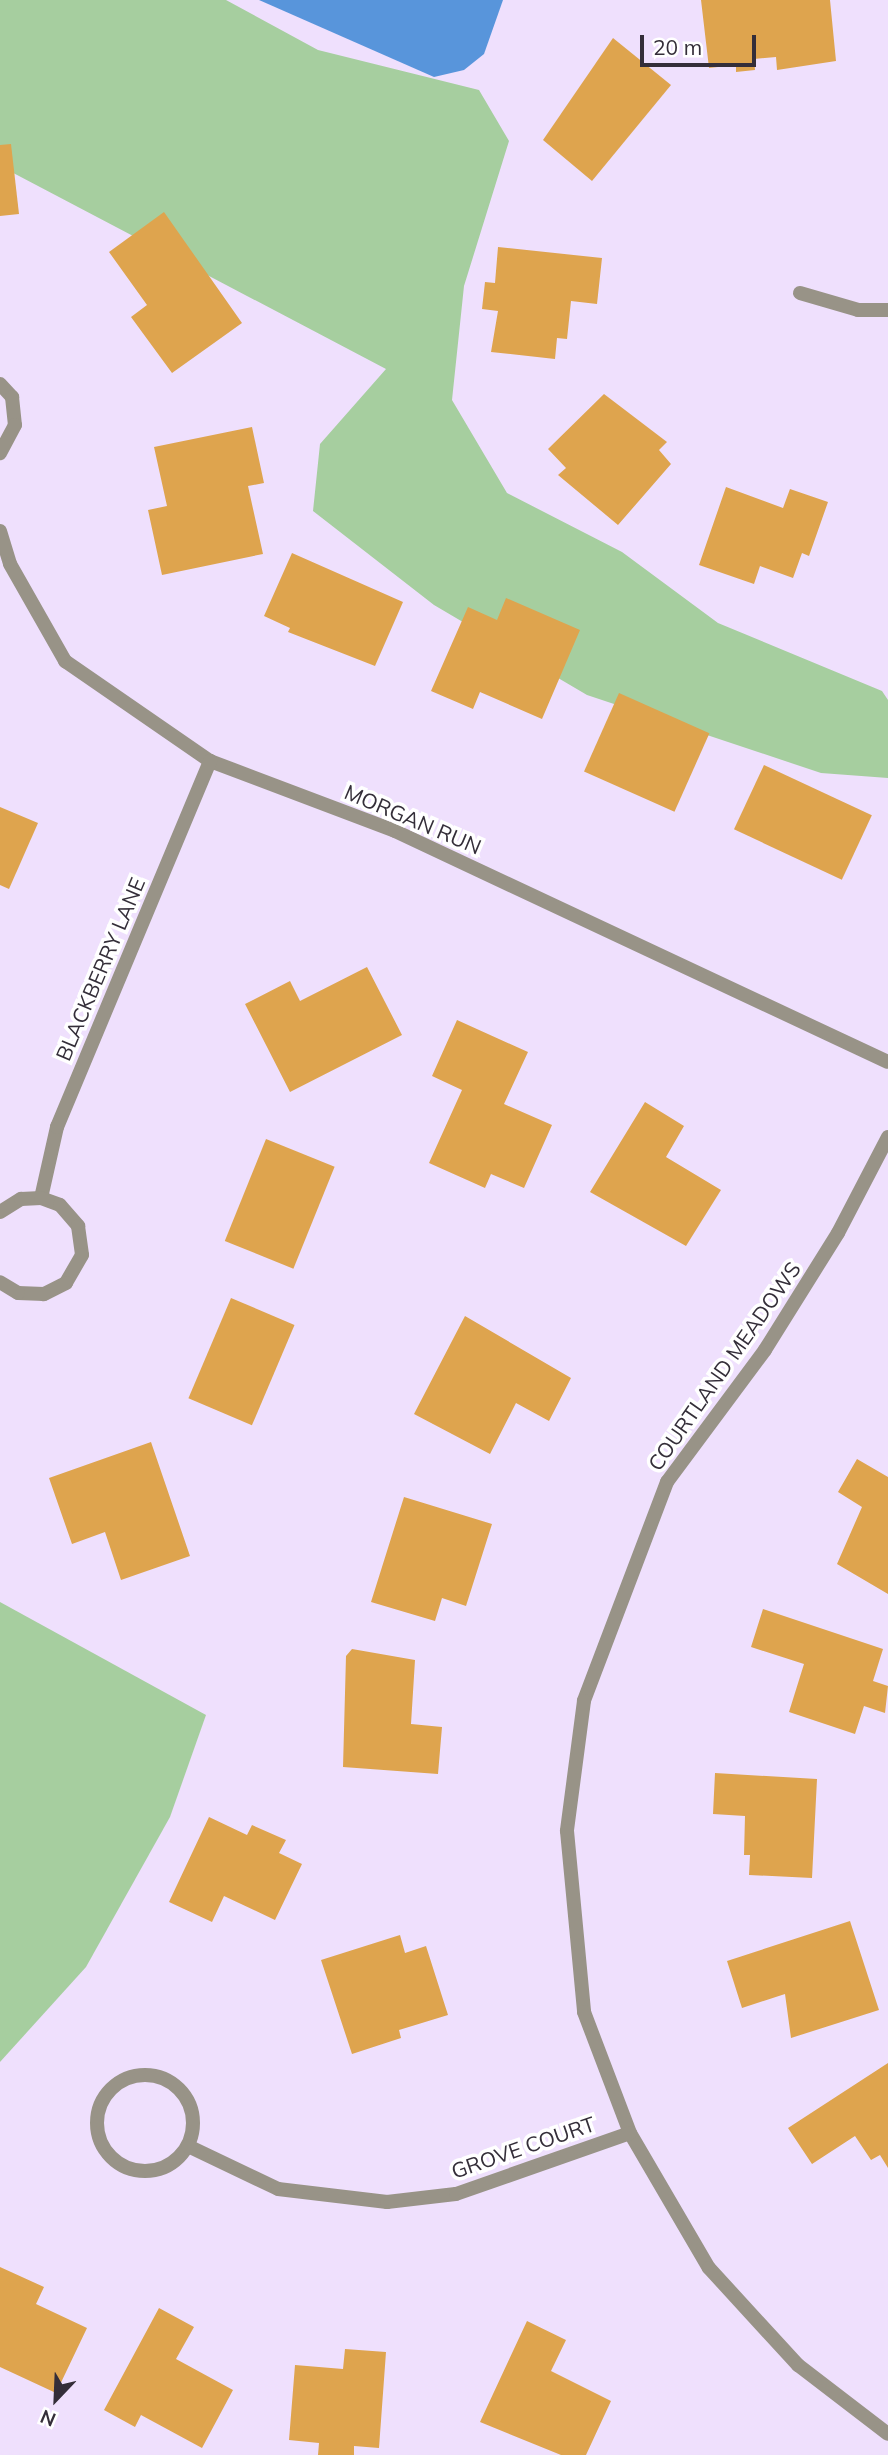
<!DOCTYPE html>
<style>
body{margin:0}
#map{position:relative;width:888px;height:2455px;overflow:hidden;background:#efe0fd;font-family:Mulish,sans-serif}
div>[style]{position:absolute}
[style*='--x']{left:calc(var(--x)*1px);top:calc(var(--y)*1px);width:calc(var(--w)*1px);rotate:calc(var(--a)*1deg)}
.green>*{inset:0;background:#a6ce9f}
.water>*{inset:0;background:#5895db}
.building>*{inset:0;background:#dea44e;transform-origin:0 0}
.minor>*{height:14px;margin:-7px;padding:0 7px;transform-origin:7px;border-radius:7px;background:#989387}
.minor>.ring{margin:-7px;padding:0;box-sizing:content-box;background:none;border:14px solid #989387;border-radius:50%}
span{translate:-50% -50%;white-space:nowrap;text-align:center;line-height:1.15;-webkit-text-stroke:7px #fff;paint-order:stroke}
.street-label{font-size:21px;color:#342e39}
.north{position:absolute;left:21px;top:2364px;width:70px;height:70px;-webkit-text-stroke:5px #fff;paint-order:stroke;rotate:203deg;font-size:19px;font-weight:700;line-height:28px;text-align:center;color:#342e39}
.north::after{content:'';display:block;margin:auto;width:24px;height:32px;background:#342e39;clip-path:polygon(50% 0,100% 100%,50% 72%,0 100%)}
.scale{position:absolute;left:640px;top:35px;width:116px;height:32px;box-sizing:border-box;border:4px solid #342e39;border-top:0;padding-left:9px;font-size:21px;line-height:24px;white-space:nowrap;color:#342e39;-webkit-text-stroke:5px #fff;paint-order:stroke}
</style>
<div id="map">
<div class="green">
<i style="clip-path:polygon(0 0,226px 0,318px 50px,479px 90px,509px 141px,464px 286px,452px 400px,507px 493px,622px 552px,718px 623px,882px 691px,888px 700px,888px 778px,821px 773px,587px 695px,434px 605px,313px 511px,320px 444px,386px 369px,0 166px)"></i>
<i style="clip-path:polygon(0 1602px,206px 1715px,170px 1817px,86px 1967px,0 2062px)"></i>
</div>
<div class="water">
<i style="clip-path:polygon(259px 0,503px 0,484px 54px,464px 70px,434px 77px)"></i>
</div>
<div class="building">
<i style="clip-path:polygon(701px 0,830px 0,836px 61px,777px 70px,776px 57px,754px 59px,755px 70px,736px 72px,736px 65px,709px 68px)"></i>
<i style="clip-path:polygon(613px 38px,671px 85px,592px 181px,543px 140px)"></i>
<i style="clip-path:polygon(11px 144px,19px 214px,0 216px,0 145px)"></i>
<i style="clip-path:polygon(164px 212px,242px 323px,172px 373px,131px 317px,147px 305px,109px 252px)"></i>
<i style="clip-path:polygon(498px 247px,602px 258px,597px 304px,571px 301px,567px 339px,557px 338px,555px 359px,491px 352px,498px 311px,482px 309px,485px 282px,495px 283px)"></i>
<i style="clip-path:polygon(604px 394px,667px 442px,659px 450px,671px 464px,618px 525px,558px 475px,566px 468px,548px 449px)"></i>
<i style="clip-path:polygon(252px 427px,264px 483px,248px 486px,263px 554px,162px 575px,148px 510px,167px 506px,154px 447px)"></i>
<i style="clip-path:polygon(726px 487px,783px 508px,790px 489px,828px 502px,809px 556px,802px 553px,793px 578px,760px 566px,754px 584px,699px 565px)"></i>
<i style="clip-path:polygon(292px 553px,403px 602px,375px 666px,288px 632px,290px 628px,264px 616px)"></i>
<i style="clip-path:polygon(506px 598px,580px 630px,542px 719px,480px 692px,473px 709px,431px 691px,468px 607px,497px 620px)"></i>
<i style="left:619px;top:693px;width:99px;height:86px;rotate:24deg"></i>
<i style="left:764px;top:765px;width:119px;height:71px;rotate:25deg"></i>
<i style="clip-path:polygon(0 807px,38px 823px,9px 889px,0 885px)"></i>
<i style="clip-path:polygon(367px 967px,402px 1035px,290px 1092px,245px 1004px,290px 981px,300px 1001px)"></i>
<i style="clip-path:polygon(457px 1020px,528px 1052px,504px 1104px,552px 1125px,524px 1188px,491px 1174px,485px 1188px,429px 1163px,462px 1090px,432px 1076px)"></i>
<i style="clip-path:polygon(645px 1102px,684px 1126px,666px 1157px,721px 1190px,686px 1246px,590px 1192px)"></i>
<i style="left:266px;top:1139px;width:74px;height:110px;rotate:22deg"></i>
<i style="left:231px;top:1298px;width:69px;height:109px;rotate:23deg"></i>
<i style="clip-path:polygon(465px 1316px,571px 1378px,549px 1421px,516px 1403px,490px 1454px,414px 1414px)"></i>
<i style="clip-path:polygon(151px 1442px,190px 1556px,121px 1580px,105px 1532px,72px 1544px,49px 1478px)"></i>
<i style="clip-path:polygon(857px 1459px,888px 1477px,888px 1594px,837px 1564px,862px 1507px,838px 1492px)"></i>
<i style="clip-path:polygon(404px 1497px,492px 1524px,466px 1606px,442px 1598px,435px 1621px,371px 1602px)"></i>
<i style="clip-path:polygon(763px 1609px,883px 1649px,873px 1681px,888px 1686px,885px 1713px,864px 1706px,855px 1734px,789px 1712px,804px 1664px,751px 1647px)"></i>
<i style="clip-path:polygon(352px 1649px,415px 1660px,411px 1724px,442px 1727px,438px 1774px,343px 1767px,346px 1656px)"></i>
<i style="clip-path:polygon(715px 1773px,817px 1779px,812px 1878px,749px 1875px,750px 1855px,744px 1855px,745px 1816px,713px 1814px)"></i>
<i style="clip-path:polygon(209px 1817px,247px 1835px,252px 1825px,286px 1840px,279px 1853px,302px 1864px,275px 1920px,224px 1896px,212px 1922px,169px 1902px)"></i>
<i style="clip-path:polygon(850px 1921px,879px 2010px,791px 2038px,785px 1994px,742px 2008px,727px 1961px)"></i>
<i style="clip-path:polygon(400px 1935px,405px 1953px,426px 1946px,448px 2015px,399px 2030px,401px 2038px,352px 2054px,321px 1960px)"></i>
<i style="clip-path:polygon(888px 2063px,888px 2168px,880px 2155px,871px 2160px,855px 2136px,812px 2164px,788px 2128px)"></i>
<i style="clip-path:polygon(0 2267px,44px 2287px,36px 2304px,87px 2328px,56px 2393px,0 2367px)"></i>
<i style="clip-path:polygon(159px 2308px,194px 2327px,176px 2359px,233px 2390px,202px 2448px,141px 2415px,135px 2427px,104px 2410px)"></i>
<i style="clip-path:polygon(527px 2321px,566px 2340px,551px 2371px,611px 2401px,586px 2455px,561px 2455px,480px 2422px)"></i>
<i style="clip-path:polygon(345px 2349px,386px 2352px,379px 2448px,354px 2446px,354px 2455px,318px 2455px,319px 2443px,289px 2440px,295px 2365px,343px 2369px)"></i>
</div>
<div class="minor">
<i style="--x:800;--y:293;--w:60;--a:16.3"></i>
<i style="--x:858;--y:310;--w:30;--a:0"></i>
<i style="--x:0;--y:384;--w:18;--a:47"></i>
<i style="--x:12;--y:397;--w:28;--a:84"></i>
<i style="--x:15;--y:425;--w:32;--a:118"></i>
<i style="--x:0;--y:531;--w:34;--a:73"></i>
<i style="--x:10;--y:564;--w:112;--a:60.4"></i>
<i style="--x:65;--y:661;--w:176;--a:34.6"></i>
<i style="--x:210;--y:761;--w:198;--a:20.7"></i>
<i style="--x:395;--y:831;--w:544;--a:25.11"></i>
<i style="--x:888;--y:1137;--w:108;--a:117.5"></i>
<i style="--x:838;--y:1233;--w:138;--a:122"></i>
<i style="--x:765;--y:1350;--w:164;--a:126.6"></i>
<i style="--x:667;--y:1482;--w:234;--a:110.8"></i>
<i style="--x:584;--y:1701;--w:131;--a:97.5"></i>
<i style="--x:567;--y:1831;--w:182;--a:84.6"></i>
<i style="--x:584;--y:2012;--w:129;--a:69.2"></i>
<i style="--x:630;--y:2133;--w:156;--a:59.7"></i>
<i style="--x:709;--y:2268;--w:132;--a:47.5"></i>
<i style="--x:798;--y:2365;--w:113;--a:37.5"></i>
<i style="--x:41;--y:1198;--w:73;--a:-77.3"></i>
<i style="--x:57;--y:1127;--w:397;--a:-67.3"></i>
<i style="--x:0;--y:1212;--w:25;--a:-32"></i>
<i style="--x:21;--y:1199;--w:20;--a:-3"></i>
<i style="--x:41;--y:1198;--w:20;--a:20"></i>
<i style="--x:60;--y:1205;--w:28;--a:49"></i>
<i style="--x:78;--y:1226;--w:29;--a:82"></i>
<i style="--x:82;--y:1255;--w:32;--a:120"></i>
<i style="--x:66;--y:1283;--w:25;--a:153"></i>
<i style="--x:44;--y:1294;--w:26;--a:-178"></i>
<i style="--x:18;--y:1293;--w:21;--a:-149"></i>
<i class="ring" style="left:97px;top:2075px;width:82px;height:82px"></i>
<i style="--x:188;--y:2146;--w:100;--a:25.5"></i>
<i style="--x:278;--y:2189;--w:110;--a:6.8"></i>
<i style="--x:387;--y:2202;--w:69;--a:-6.6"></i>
<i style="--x:456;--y:2194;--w:184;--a:-19.3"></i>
</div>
<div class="street-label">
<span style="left:413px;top:819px;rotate:23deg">MORGAN RUN</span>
<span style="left:100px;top:969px;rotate:-67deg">BLACKBERRY LANE</span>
<span style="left:724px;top:1366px;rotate:-55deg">COURTLAND MEADOWS</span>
<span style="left:523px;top:2147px;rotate:-19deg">GROVE COURT</span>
</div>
<div class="north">N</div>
<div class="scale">20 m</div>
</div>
